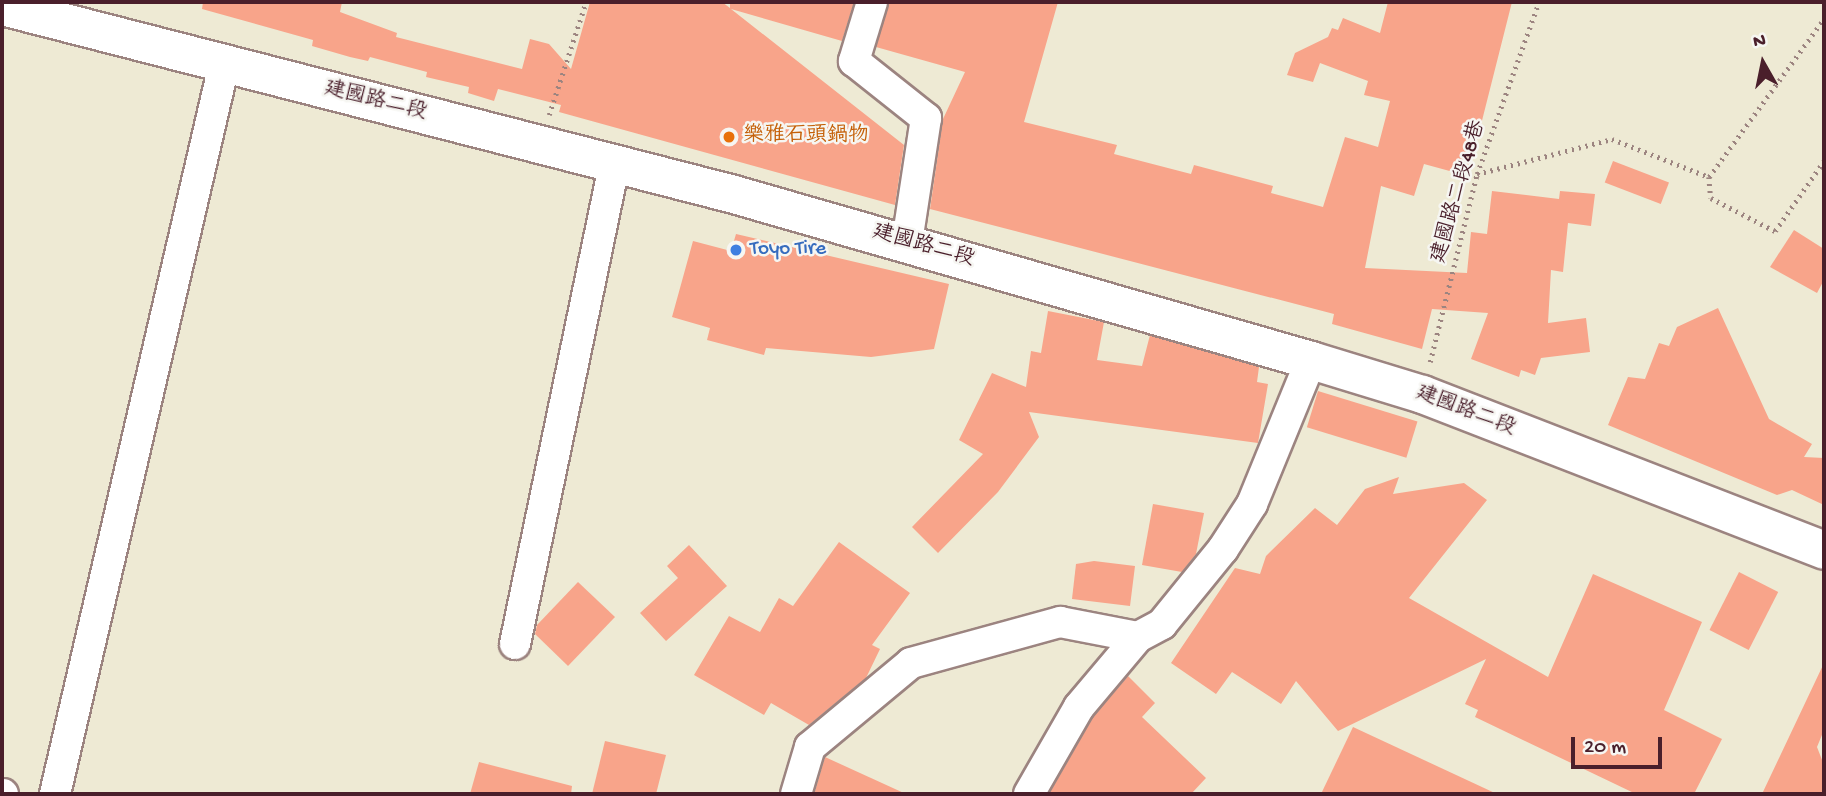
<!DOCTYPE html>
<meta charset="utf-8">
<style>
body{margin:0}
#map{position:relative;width:1826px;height:796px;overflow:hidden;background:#eeead4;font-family:"Gochi Hand","LXGW WenKai TC",sans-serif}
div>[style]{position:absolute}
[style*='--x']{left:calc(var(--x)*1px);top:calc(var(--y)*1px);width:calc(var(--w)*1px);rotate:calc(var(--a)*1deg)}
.building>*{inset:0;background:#f8a48a;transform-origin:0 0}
.path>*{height:4.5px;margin-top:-2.25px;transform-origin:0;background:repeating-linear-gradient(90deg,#9c8480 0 2px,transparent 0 7px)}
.roads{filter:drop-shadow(2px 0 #9c8480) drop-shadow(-2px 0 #9c8480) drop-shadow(0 2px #9c8480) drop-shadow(0 -2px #9c8480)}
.minor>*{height:30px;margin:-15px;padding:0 15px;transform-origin:15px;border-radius:15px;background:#fff}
.tertiary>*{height:37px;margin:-18.5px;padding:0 18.5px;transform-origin:18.5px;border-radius:18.5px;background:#fff}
.dots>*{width:19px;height:19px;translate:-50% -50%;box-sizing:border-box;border:4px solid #f6f6f2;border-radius:50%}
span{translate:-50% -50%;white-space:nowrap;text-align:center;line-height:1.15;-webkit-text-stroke:5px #f6f6f2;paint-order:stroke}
.street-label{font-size:21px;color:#4a1f2b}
.food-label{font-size:21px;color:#c56008}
.left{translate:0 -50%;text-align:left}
.shop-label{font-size:21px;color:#366cbe}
.frame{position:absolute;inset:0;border:4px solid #4a1f2b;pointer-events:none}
.north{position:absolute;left:1728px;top:28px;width:70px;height:70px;-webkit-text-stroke:5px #f6f6f2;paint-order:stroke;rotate:351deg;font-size:19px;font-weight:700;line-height:28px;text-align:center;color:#4a1f2b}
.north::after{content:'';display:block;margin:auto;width:24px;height:32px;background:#4a1f2b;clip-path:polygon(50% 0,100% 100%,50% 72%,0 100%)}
.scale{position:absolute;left:1571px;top:737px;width:91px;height:32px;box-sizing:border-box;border:4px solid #4a1f2b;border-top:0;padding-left:9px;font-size:21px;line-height:24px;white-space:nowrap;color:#4a1f2b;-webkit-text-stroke:5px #f6f6f2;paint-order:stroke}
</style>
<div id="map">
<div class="building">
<i style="clip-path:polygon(203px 2px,342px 2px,340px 12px,397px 33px,396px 37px,522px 69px,530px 39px,549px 44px,571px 69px,590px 2px,722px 2px,730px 8px,730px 2px,854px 2px,842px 41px,731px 9px,904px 145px,895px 205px,559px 112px,561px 105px,498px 89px,494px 101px,468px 93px,469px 87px,426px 77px,427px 72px,370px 57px,368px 61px,350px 57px,312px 46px,313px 40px,202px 9px)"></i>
<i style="clip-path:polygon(889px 2px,1058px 2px,1024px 122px,1117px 145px,1114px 154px,1191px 174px,1194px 165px,1273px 186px,1271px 193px,1323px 207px,1345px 137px,1378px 147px,1390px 101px,1364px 95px,1368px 81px,1320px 63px,1313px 82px,1287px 75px,1295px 53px,1328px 37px,1332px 28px,1338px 30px,1343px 18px,1380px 33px,1388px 2px,1512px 2px,1468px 176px,1424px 164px,1414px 196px,1381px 186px,1365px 268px,1467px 273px,1471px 232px,1487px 234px,1492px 191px,1559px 199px,1560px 191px,1595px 194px,1591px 226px,1568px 223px,1563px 272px,1551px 270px,1548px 323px,1586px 318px,1590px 352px,1541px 358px,1535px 375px,1521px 370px,1519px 377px,1471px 359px,1488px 313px,1432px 309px,1422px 349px,1332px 324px,1334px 314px,930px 209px,943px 119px,965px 72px,876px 47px)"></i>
<i style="left:1613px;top:161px;width:60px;height:23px;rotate:21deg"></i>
<i style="clip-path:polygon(1794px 230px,1824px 249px,1824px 280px,1817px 293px,1770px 267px)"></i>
<i style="clip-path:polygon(736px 234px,949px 284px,934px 349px,871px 357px,766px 348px,764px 355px,707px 340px,710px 328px,672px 317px,693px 241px,731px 251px)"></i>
<i style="clip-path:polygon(1718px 308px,1769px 419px,1812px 444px,1804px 457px,1824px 458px,1824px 505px,1792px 490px,1777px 495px,1608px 425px,1628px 377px,1645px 379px,1659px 343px,1669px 346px,1677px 327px)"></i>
<i style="clip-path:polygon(1048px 311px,1104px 322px,1097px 360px,1142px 366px,1150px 335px,1259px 367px,1257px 382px,1268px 384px,1258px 443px,1029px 412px,1039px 437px,998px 492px,938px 553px,912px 527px,983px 454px,959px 440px,992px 373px,1026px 387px,1031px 351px,1041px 353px)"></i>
<i style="left:1318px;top:391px;width:104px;height:38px;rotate:17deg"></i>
<i style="clip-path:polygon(1399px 477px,1393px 494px,1464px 483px,1487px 500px,1409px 598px,1548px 677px,1593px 574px,1702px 622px,1664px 710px,1722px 739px,1694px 794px,1636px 794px,1475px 717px,1478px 710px,1465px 704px,1486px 659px,1338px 731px,1296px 681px,1281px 704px,1232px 672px,1216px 694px,1171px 663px,1235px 568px,1260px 574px,1266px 556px,1315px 508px,1337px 525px,1365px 489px)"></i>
<i style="clip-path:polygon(1153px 504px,1204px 513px,1196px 554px,1182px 572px,1142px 565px)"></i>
<i style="clip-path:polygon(839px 542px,910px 593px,872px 645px,880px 649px,866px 678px,809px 725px,771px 703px,764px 715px,694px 675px,729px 616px,760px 632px,779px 598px,793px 606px)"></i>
<i style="clip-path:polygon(689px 545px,727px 586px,666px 641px,640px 613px,678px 578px,667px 566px)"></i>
<i style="clip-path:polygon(1094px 561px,1135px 566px,1130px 606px,1072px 599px,1076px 564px)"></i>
<i style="left:1739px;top:572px;width:44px;height:65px;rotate:27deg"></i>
<i style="clip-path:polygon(578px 582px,615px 617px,568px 666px,535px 634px,537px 625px)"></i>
<i style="clip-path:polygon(1824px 663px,1824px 730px,1817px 747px,1824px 765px,1824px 794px,1762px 794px)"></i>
<i style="clip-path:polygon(1128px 676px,1155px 703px,1142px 717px,1206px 778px,1191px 794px,1049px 794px,1093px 717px)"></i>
<i style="clip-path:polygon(1353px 727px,1497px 794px,1321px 794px)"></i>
<i style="clip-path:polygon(605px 741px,666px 755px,656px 794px,592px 794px)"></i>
<i style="clip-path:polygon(825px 757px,906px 794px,814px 794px)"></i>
<i style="clip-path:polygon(479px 762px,572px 786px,571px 794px,470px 794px)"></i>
</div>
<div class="path">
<i style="--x:549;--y:115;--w:119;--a:-71.9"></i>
<i style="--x:1477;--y:174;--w:139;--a:-14.5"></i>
<i style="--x:1612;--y:139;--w:104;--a:21.4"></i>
<i style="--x:1709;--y:177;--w:195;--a:-54"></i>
<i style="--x:1709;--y:177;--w:21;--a:85"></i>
<i style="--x:1711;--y:198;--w:72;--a:27.3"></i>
<i style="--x:1775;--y:231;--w:85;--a:-55"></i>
<i style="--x:1430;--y:362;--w:194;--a:-76"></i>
<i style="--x:1477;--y:174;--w:183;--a:-70.2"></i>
</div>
<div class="roads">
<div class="minor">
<i style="--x:872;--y:2;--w:62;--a:107"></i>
<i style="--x:854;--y:61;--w:92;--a:38.4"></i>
<i style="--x:926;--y:118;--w:125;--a:98.7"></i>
<i style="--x:515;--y:644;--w:491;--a:-78.3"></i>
<i style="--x:2;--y:794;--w:1;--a:0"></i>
<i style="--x:55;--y:794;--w:748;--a:-76.95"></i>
<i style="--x:796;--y:794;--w:49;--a:-73.4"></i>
<i style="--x:810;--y:747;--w:131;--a:-39.7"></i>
<i style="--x:911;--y:663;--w:155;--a:-15.4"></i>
<i style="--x:1060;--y:622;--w:79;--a:10.9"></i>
<i style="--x:1029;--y:794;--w:100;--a:-60.1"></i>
<i style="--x:1079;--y:707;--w:92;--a:-49.9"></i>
<i style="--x:1138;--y:637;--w:27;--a:-28"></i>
<i style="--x:1162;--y:624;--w:97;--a:-50.9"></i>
<i style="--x:1223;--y:549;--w:54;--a:-57.2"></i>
<i style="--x:1252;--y:504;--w:156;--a:-67.7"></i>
</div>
<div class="tertiary">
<i style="--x:2;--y:6;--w:752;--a:14.41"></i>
<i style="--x:730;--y:193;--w:605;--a:16.04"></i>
<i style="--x:1311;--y:360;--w:116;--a:17"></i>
<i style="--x:1422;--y:394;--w:431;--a:21.2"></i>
</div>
</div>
<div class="dots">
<i style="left:729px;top:137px;background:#e8710a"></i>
<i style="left:736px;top:250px;background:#3f7fe0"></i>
</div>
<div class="street-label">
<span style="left:375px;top:102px;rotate:14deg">建國路二段</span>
<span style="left:1460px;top:192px;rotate:-74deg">建國路二段48巷</span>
<span style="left:923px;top:247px;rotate:16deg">建國路二段</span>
<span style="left:1465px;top:412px;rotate:21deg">建國路二段</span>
</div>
<div class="food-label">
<span class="left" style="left:743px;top:137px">樂雅石頭鍋物</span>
</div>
<div class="shop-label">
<span class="left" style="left:750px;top:250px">Toyo Tire</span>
</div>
<div class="frame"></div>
<div class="north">N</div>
<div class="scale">20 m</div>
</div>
